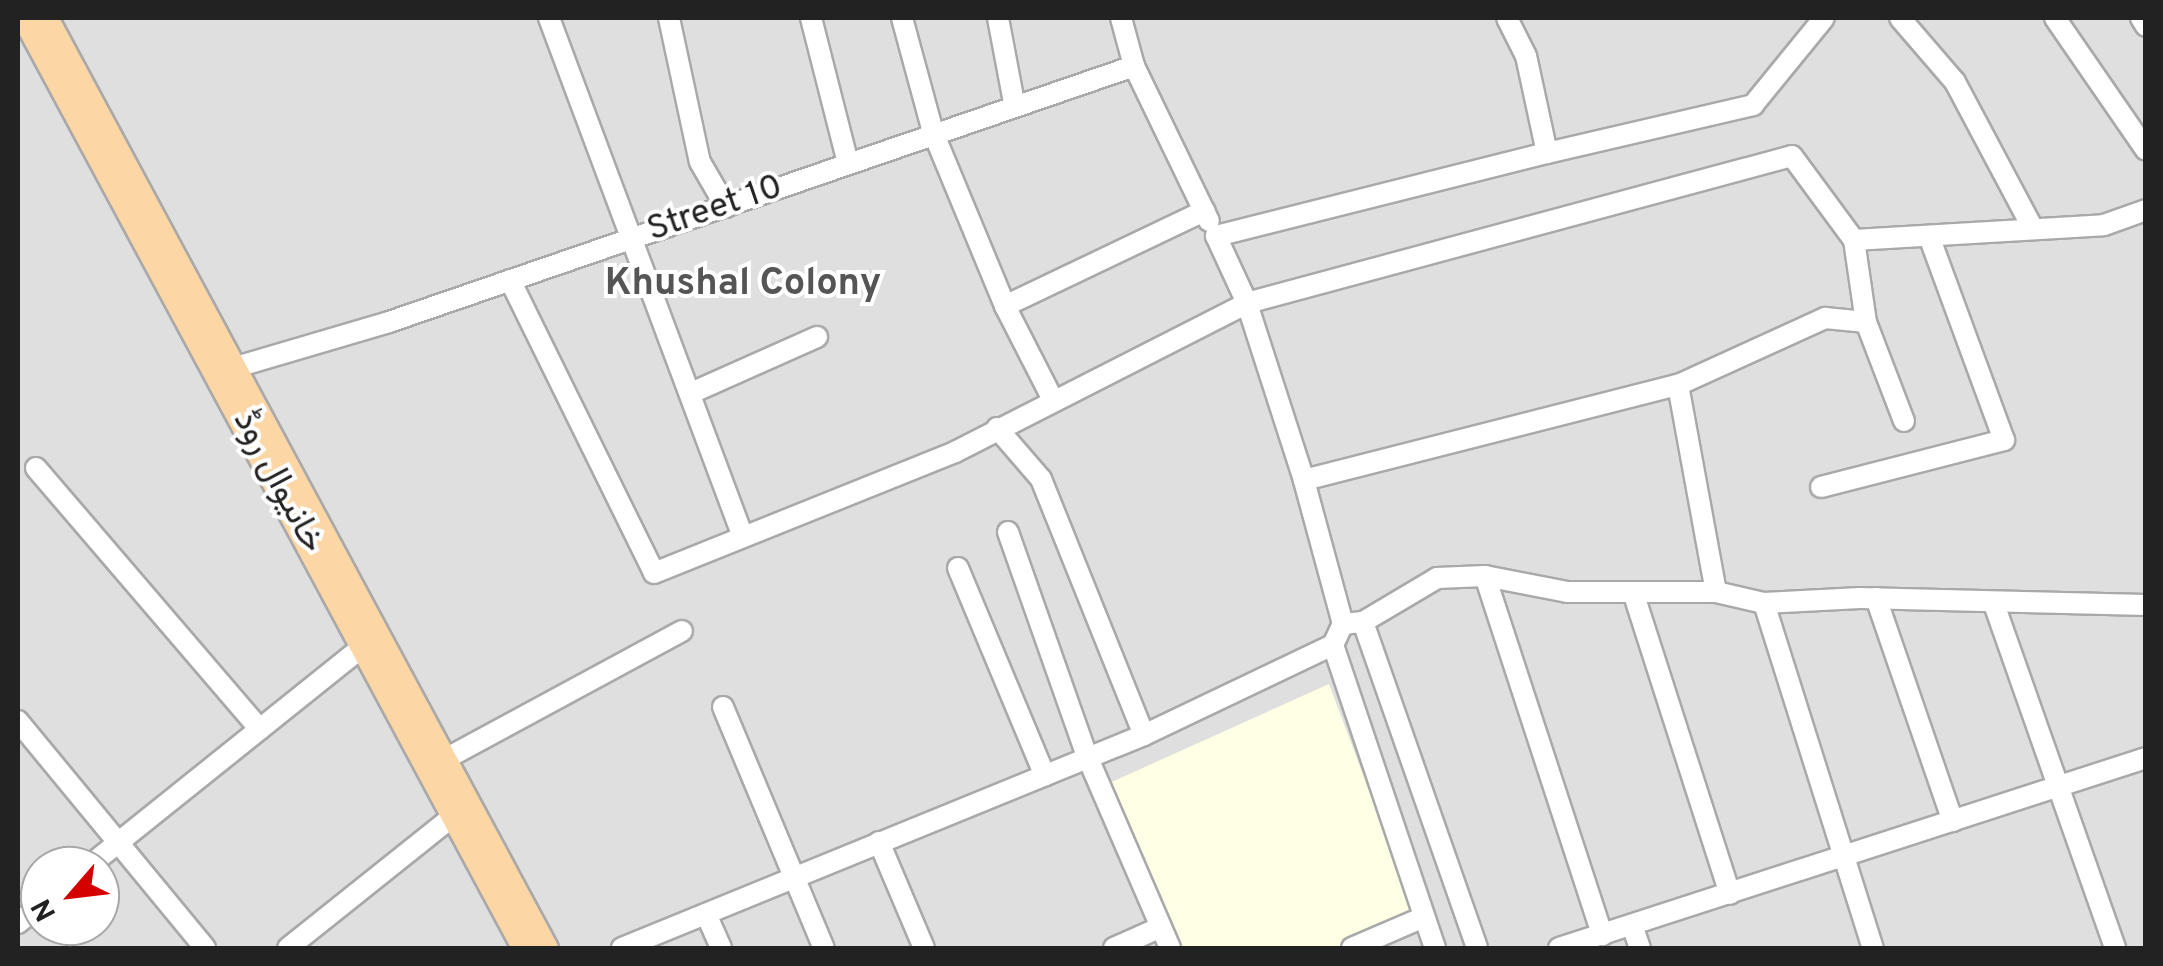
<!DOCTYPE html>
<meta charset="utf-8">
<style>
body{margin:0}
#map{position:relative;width:2163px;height:966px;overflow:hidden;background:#f2efe9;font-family:Overpass,Vazirmatn,sans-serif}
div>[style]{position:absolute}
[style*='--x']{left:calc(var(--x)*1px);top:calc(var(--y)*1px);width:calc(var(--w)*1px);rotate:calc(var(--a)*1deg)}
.residential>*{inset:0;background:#e0dfdf}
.education>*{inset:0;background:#ffffe5}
.roads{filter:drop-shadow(2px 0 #a9a9a9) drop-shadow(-2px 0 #a9a9a9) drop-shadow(0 2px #a9a9a9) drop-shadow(0 -2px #a9a9a9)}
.minor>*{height:20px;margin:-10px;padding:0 10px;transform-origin:10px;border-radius:10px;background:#fff}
.major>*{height:25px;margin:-12.5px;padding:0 12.5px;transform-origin:12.5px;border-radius:12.5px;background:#fcd6a4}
span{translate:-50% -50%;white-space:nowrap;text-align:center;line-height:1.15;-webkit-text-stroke:8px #fff;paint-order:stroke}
.street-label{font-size:35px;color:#222}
.neighbourhood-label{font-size:38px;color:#555;font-weight:700}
.frame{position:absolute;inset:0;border:20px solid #222;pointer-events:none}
.north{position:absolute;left:20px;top:846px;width:100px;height:100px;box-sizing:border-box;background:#fff;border:2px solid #a7a7a7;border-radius:50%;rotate:242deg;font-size:28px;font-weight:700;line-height:40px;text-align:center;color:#222}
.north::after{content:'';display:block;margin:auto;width:35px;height:45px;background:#d40000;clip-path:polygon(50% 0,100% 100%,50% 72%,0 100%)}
</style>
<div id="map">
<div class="residential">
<i style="clip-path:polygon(evenodd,18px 18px,2145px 18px,2145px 948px,18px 948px,18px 18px,40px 866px,100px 866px,100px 926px,40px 926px,40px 866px)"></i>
</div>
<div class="education">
<i style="clip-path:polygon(1329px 684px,1421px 929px,1376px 948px,1179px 948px,1105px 785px)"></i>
</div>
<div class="roads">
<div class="minor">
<i style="--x:549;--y:18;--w:554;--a:69.5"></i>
<i style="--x:669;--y:18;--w:147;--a:77.9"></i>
<i style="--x:700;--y:162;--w:52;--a:60"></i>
<i style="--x:811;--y:18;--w:150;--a:75.7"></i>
<i style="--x:902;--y:18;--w:118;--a:74.8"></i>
<i style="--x:933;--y:132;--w:188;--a:67.5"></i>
<i style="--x:1005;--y:306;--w:221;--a:-25.5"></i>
<i style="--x:998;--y:18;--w:86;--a:79.3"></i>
<i style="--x:1121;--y:18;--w:50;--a:74.8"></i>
<i style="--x:1134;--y:66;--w:172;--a:64.2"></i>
<i style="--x:1900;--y:18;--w:84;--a:49.3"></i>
<i style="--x:1955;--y:82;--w:166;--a:62"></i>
<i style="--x:2055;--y:18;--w:160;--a:55.4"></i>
<i style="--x:2141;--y:18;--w:9;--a:58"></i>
<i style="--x:1547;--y:153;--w:212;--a:-13.1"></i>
<i style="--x:1753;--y:105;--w:112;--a:-50.8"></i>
<i style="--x:1854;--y:240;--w:83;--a:81.7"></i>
<i style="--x:1866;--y:322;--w:106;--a:69"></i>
<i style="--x:510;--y:280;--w:326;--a:63.8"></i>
<i style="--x:654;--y:573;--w:324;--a:-21.9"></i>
<i style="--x:955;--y:452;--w:328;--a:-27"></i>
<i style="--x:1247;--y:303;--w:564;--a:-15.09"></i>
<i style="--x:1792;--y:156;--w:104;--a:53.6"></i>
<i style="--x:1854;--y:240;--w:250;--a:-3.4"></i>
<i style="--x:2104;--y:225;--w:45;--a:-19.7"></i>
<i style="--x:1005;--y:306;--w:103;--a:62.9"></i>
<i style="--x:236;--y:367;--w:159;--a:-16.4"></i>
<i style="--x:389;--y:322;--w:788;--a:-18.96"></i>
<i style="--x:1678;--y:385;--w:162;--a:-24.5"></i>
<i style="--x:1825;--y:318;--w:41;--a:5.6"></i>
<i style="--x:691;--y:393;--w:138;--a:-24"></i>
<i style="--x:997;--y:428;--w:67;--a:49.2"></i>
<i style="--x:1041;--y:479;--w:276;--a:68.1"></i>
<i style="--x:36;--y:468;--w:344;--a:49.4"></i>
<i style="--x:1304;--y:480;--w:386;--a:-14.3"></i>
<i style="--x:1678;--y:385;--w:210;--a:79.6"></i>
<i style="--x:1821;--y:487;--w:189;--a:-14.4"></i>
<i style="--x:2004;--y:440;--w:217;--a:-110.2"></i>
<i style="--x:1008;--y:532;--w:238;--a:70.6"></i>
<i style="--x:1087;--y:756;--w:209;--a:66.6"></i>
<i style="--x:958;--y:568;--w:225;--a:67.3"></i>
<i style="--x:1485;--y:576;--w:378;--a:71.9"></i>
<i style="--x:1633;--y:592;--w:317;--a:72.2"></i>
<i style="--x:1876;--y:598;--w:236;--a:71"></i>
<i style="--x:1764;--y:603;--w:362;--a:72.5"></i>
<i style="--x:1994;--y:604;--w:365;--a:70.6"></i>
<i style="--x:1363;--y:622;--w:345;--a:70.7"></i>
<i style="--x:1343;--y:624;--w:20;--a:-6"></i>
<i style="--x:1363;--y:622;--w:86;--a:-30.7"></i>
<i style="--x:1437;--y:578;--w:48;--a:-2.4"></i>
<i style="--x:1485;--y:576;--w:84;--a:11"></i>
<i style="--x:1567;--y:592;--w:149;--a:0"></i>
<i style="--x:1716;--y:592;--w:49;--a:12.9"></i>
<i style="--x:1764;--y:603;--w:96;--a:-3"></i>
<i style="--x:1860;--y:598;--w:286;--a:1.4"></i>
<i style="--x:1333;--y:645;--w:320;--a:71.4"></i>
<i style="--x:723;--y:707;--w:261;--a:67.3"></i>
<i style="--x:18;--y:721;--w:294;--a:50.5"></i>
<i style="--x:447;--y:758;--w:267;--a:-28.4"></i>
<i style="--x:879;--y:842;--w:115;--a:67"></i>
<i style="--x:89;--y:866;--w:354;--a:-38.7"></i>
<i style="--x:706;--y:914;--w:37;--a:66"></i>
<i style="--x:18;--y:923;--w:28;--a:-39"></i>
<i style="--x:1632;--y:925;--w:24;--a:71"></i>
<i style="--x:288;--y:948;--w:216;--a:-38.6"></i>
<i style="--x:622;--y:948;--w:564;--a:-22.2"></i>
<i style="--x:1144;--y:735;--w:209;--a:-25.5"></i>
<i style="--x:1333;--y:645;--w:23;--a:-65"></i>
<i style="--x:1343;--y:624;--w:149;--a:-105.2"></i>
<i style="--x:1304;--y:480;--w:186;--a:-107.9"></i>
<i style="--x:1247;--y:303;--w:74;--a:-114.8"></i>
<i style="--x:1216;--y:236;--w:341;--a:-14.1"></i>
<i style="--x:1547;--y:153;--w:99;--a:-102.2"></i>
<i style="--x:1526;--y:56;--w:42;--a:-116.6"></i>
<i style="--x:1114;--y:948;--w:51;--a:-24.1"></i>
<i style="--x:1352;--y:948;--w:78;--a:-23.3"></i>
<i style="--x:1559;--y:948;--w:617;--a:-17.94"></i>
</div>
<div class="major">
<i style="--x:25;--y:18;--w:1056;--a:61.74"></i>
<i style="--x:45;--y:18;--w:1056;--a:61.74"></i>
</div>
</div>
<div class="street-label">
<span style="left:715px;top:209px;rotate:-19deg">Street 10</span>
<span style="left:278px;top:482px;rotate:62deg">خانیوال روڈ</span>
</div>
<div class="neighbourhood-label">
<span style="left:743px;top:285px">Khushal Colony</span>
</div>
<div class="frame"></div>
<div class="north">N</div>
</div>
